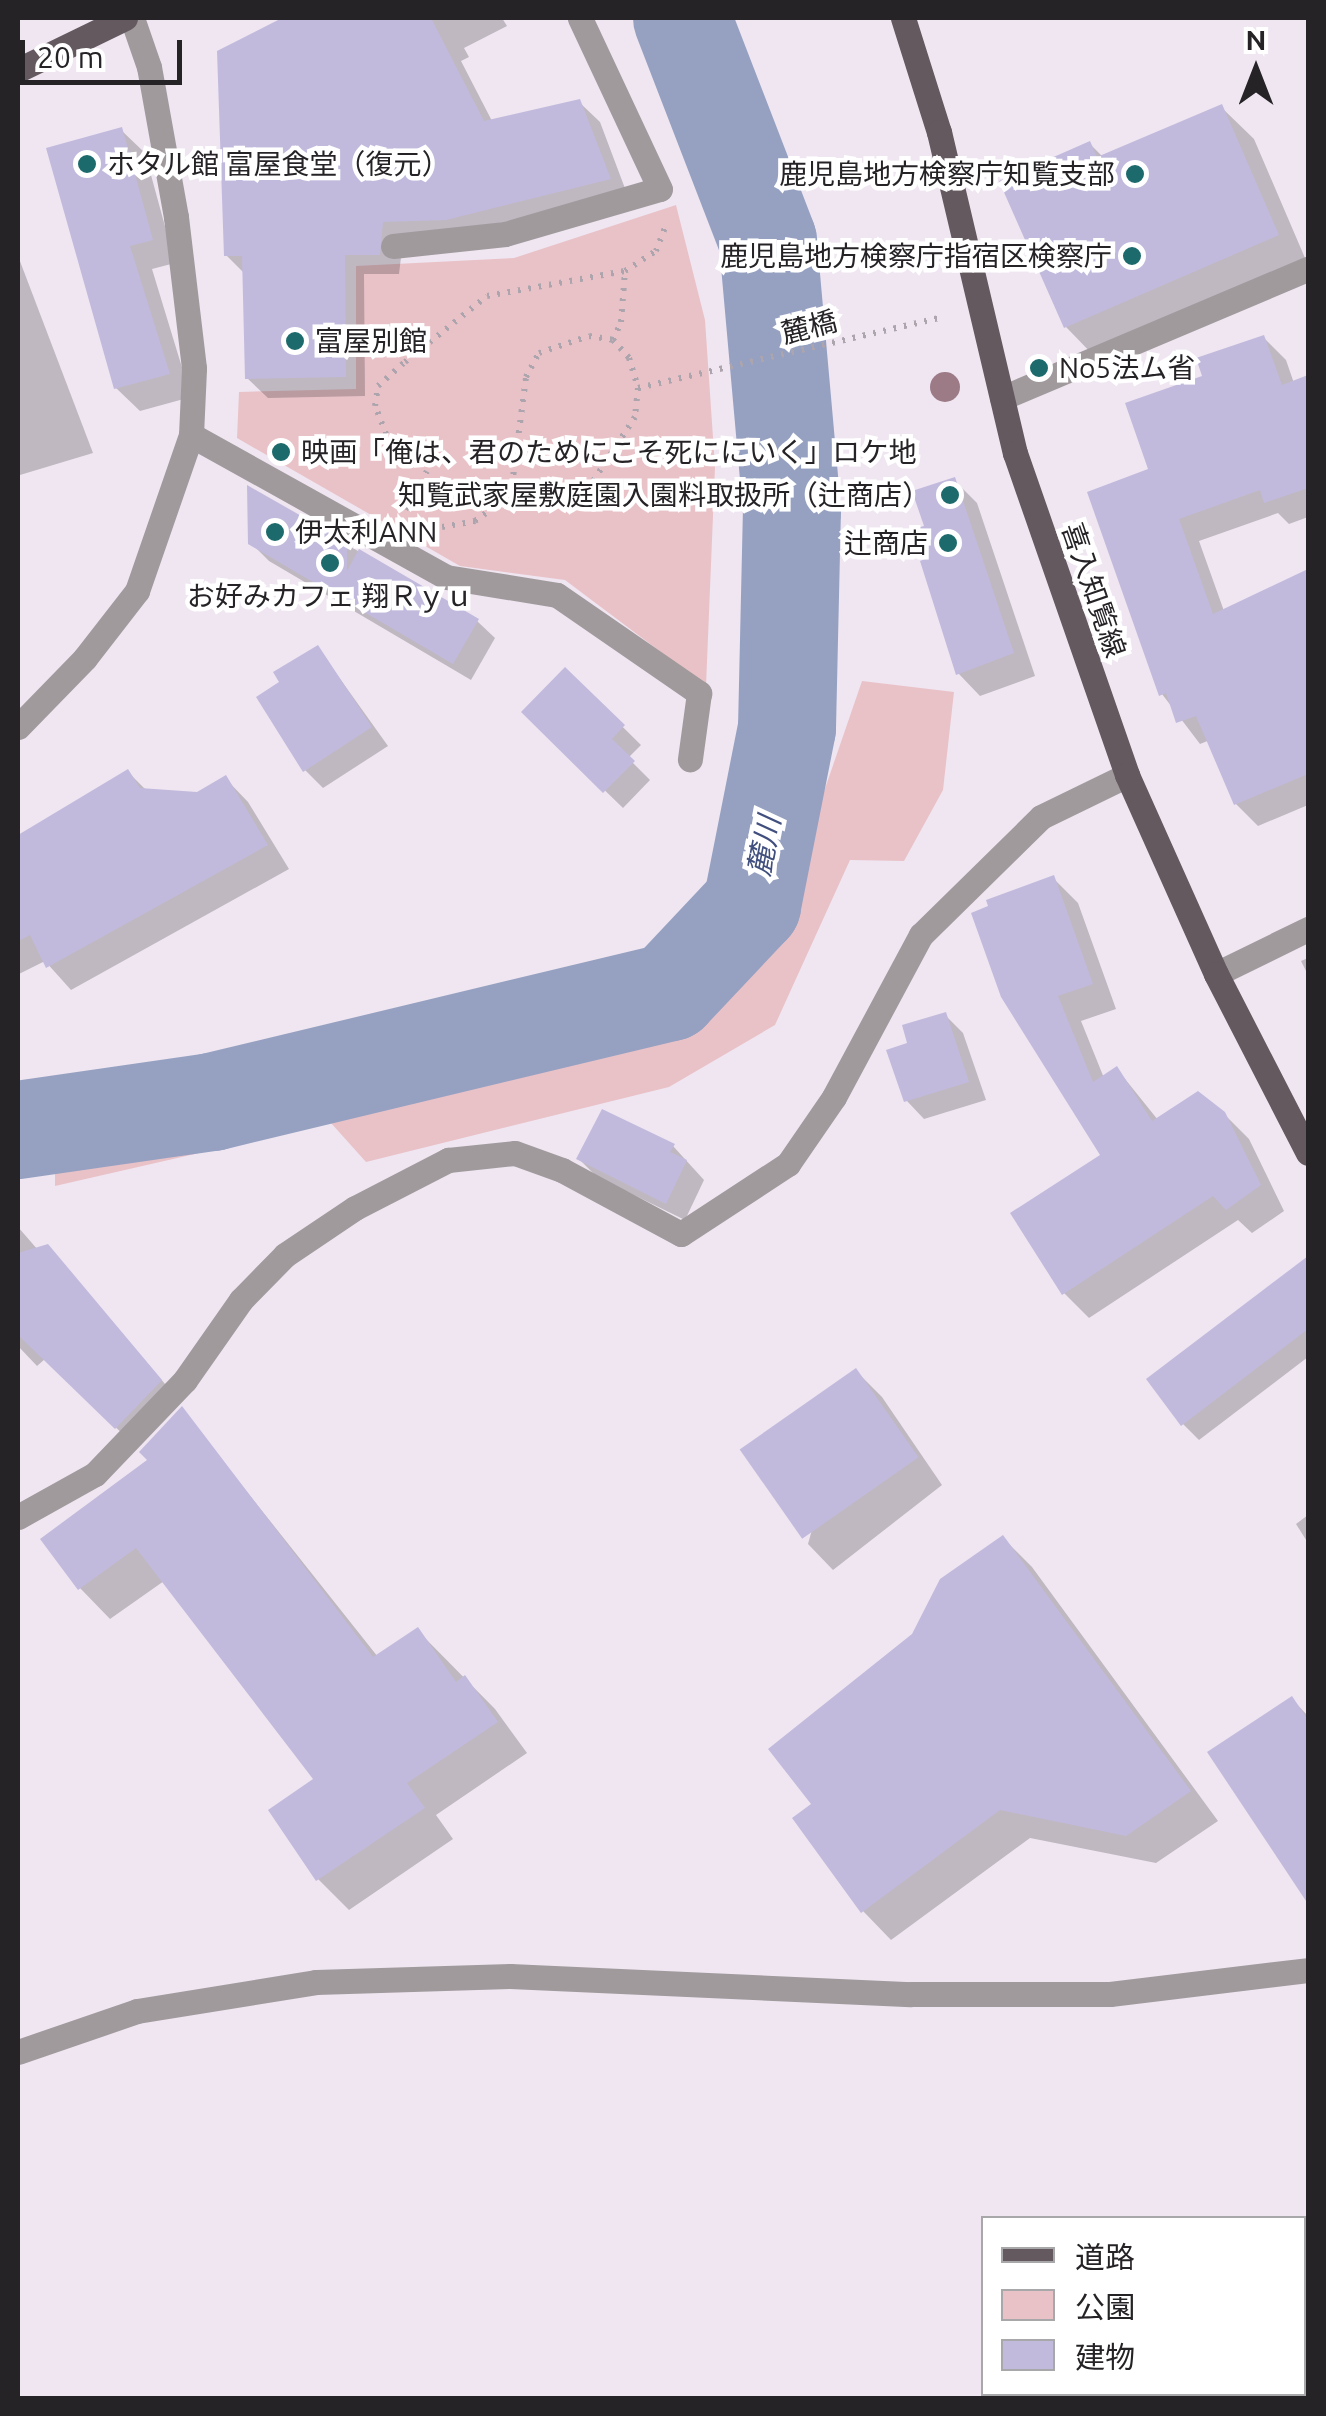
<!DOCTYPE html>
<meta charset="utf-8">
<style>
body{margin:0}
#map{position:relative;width:1326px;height:2416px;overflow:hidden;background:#efe6f1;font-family:Ubuntu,"Noto Sans JP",sans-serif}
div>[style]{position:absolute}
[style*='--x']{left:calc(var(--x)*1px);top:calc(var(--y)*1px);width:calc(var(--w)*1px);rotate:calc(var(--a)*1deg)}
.green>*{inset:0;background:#e9c2c8}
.shadow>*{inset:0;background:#0003}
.river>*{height:98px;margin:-49px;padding:0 49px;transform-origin:49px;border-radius:49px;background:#96a1c2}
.building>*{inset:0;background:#c1badd;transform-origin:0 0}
.path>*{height:6px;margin-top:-3px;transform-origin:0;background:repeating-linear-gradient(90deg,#aca5ae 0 2.5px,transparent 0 10.5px)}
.minor>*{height:25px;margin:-12.5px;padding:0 12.5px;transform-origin:12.5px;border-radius:12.5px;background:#a09a9d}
.major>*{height:25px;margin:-12.5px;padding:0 12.5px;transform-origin:12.5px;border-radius:12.5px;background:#63595f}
.trees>*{width:30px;height:30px;margin:-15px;border-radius:50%;background:#9c7b87}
.dots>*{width:28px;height:28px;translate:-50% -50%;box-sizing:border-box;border:5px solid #fff;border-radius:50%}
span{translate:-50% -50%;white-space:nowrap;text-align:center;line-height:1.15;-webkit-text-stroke:9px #fff;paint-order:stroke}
.poi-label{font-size:28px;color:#262327}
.left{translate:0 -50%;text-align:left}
.right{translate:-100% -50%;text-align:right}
.street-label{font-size:28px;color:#262327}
.water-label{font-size:30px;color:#414f7e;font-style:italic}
.frame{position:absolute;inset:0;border:20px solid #262327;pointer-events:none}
.legend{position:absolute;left:981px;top:2216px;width:325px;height:180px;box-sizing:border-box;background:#fff;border:2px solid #a8a7a9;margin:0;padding:12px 18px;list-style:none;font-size:30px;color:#262327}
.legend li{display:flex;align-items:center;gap:20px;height:50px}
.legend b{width:50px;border:2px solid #a8a7a9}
.north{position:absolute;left:1206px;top:20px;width:100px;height:100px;-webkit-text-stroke:8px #fff;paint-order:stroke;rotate:0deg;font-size:28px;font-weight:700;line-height:40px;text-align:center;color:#262327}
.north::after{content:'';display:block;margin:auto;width:35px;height:45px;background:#262327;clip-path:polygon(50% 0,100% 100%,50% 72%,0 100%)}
.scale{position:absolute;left:20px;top:40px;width:162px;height:45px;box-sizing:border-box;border:5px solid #262327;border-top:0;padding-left:12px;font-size:30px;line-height:35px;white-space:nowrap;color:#262327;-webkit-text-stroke:8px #fff;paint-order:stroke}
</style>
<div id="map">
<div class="green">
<i style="clip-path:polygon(676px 205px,705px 320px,715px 467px,706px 686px,565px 580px,460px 566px,237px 438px,239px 392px,356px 389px,356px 266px,514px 258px)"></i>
<i style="clip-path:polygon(862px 681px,954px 692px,943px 790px,904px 861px,850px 860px,775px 1025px,669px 1087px,366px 1162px,331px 1123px,55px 1186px,55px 1163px,476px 1074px,687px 1014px,775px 934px)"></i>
</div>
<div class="shadow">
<i style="clip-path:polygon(295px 18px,502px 18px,507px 26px,464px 48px,469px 57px,461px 61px,492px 121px,579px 102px,600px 122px,629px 199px,403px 241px,399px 274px,364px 274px,365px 396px,268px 398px,247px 378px,245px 274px,226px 255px,220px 55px)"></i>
<i style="clip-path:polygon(1221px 107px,1254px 139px,1308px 265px,1098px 360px,1066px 327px,1090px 144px,1103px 157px)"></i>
<i style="clip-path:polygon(121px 130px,145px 153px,175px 263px,152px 269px,191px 397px,140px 411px,116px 388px)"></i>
<i style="clip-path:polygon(18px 256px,93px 453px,20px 475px,18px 473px)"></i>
<i style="clip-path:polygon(1264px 338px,1286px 360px,1308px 424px,1308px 517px,1289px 524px,1278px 513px,1199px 541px,1224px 611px,1308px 571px,1308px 805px,1258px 826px,1236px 804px,1210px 740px,1200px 744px,1162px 694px,1152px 470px,1205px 378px)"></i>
<i style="clip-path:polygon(954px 480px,977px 503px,1035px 676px,980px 696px,958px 673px,928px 560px,927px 528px)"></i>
<i style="clip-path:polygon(251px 543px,346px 544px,477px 621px,495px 638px,471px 680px,269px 561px)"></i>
<i style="clip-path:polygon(318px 648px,388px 746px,323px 788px,305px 770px,283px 683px)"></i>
<i style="clip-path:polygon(565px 670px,641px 745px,628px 758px,650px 780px,623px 808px,524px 712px)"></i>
<i style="clip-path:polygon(128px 772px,147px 791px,197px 794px,225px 778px,248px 802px,289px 869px,71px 990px,45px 961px,19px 974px,18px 838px)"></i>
<i style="clip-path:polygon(1053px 878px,1078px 903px,1116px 1009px,1081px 1021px,1104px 1078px,1117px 1069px,1158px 1120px,1223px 1113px,1249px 1139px,1284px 1211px,1252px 1233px,1238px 1220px,1089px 1318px,1064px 1293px,1103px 1156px,1003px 996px)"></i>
<i style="clip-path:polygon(1308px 958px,1308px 975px,1301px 961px)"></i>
<i style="clip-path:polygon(945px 1015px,963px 1033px,986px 1100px,924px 1119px,907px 1101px,911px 1044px)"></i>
<i style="clip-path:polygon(673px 1146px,704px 1180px,685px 1220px,597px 1177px,579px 1159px)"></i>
<i style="clip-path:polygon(18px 1227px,38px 1250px,63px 1263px,176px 1397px,132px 1443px,45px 1359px,37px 1366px,18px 1346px)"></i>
<i style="clip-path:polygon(1291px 1272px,1308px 1290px,1308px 1357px,1199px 1440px,1183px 1424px)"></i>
<i style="clip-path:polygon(856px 1371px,882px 1397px,942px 1485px,833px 1570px,808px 1544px)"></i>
<i style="clip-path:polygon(182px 1410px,378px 1657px,417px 1630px,495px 1709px,527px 1753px,436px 1815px,453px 1839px,349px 1910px,318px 1879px,271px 1811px,316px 1780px,164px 1581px,110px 1619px,80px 1588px)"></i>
<i style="clip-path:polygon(1308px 1515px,1308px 1543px,1296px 1524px)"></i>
<i style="clip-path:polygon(1003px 1538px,1032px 1567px,1218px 1821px,1156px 1863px,1030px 1838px,891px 1940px,863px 1911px,914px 1636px)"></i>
<i style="clip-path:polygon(1292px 1699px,1308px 1716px,1308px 1897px,1303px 1891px)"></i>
</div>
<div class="river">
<i style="--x:18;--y:1130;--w:196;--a:-8.2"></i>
<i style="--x:212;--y:1102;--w:471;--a:-13.5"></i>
<i style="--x:670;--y:992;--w:120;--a:-46.7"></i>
<i style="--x:752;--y:905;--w:180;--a:-78.8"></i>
<i style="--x:787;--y:728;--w:217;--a:-88.7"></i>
<i style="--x:792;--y:511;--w:271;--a:-95.1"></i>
<i style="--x:768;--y:241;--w:239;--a:-111.1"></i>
</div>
<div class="building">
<i style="clip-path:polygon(282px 18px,431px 18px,484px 121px,580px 99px,611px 179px,446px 220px,383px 222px,380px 255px,345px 255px,346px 377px,245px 379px,242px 256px,224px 256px,217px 51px)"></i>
<i style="clip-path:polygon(1222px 104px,1279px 235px,1064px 328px,999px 181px,1090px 141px,1097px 157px)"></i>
<i style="clip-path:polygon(122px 127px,153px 240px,130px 246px,170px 374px,114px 389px,46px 148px)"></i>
<i style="clip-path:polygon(1264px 335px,1282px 385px,1308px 375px,1308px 488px,1264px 503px,1260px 490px,1179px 519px,1213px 614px,1308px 569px,1308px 774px,1234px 805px,1196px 716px,1176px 723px,1166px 693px,1159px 696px,1087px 492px,1148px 469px,1125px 403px,1202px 376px,1196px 358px)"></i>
<i style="clip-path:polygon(955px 477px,1014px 653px,956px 675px,920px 561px,925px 559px,916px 528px,924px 526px,912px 491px)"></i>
<i style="clip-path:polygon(247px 485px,347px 542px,347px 571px,359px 549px,479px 619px,453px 664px,248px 544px)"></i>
<i style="clip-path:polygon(318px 645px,372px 727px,303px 772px,256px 697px,279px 682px,273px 672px)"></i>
<i style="clip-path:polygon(565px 667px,625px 725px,612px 739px,635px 761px,603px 793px,521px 712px)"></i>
<i style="clip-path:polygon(128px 769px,140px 788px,197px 792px,226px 775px,268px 845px,46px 968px,30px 935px,18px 941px,18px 835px)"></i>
<i style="clip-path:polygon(1054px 875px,1093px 984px,1058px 996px,1093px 1082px,1117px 1066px,1152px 1121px,1198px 1091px,1225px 1112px,1261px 1185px,1226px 1210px,1213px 1196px,1062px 1295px,1010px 1213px,1100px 1155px,1001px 997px,971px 913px,988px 906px,986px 900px)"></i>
<i style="clip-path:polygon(946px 1012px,969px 1082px,904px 1102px,886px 1050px,907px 1043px,902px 1025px)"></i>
<i style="clip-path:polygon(602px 1109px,675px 1144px,670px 1152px,687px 1160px,666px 1204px,576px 1159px)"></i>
<i style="clip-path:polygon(48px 1244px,162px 1380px,115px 1429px,18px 1335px,18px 1253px)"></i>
<i style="clip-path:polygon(1308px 1256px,1308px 1329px,1181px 1426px,1146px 1379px)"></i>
<i style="left:856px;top:1368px;width:109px;height:142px;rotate:55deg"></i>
<i style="clip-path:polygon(182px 1406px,373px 1657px,418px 1627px,456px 1682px,465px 1675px,498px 1722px,407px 1783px,425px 1808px,316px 1881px,268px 1810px,313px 1779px,136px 1548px,78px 1590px,40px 1539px,147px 1460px,139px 1452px)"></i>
<i style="clip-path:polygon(1003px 1535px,1191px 1791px,1126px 1836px,1000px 1810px,861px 1913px,792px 1818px,811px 1804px,768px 1749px,912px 1634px,940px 1579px)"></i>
<i style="clip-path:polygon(1292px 1696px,1308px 1720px,1308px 1904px,1207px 1752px)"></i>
</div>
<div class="path">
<i style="--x:613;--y:340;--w:20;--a:-66"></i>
<i style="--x:621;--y:322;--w:51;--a:-85.5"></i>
<i style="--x:638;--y:388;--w:310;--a:-13.1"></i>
<i style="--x:403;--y:442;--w:19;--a:-155"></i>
<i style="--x:386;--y:434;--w:30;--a:-111"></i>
<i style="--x:375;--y:406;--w:20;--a:-81"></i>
<i style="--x:378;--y:386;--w:36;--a:-42"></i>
<i style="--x:405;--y:362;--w:105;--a:-38.8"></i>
<i style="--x:487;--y:296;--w:140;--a:-10.3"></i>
<i style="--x:625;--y:271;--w:37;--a:-33"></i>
<i style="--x:656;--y:251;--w:25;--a:-69"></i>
<i style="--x:406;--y:510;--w:44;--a:-61.7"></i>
<i style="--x:442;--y:527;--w:34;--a:-10"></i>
<i style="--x:475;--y:521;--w:26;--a:-36"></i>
<i style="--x:496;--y:506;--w:26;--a:-53"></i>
<i style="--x:512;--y:485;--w:109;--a:-82.6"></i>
<i style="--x:526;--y:377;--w:27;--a:-62"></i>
<i style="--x:539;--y:353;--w:53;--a:-18.8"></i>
<i style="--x:589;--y:336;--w:24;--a:9"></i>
<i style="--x:613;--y:340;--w:24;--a:48"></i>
<i style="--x:629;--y:358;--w:31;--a:73"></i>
<i style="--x:638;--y:388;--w:29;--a:96"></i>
<i style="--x:635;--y:417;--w:90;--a:123.2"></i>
</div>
<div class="minor">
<i style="--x:393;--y:246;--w:113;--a:-6.1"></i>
<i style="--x:505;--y:234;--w:161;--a:-16.2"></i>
<i style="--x:660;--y:189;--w:189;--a:-115.1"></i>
<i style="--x:1002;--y:398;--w:332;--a:-22.9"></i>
<i style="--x:191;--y:435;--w:292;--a:29.1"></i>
<i style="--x:446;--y:577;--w:112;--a:9.2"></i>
<i style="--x:557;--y:595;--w:173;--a:34.6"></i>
<i style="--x:699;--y:693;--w:67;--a:97.8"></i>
<i style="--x:18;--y:727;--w:96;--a:-45.8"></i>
<i style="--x:85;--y:658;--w:85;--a:-52.2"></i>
<i style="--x:137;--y:591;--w:165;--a:-70.9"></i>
<i style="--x:191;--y:435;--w:67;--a:-87.4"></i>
<i style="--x:194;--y:368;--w:152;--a:-96.8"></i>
<i style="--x:176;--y:217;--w:152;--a:-100.2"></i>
<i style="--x:149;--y:67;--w:52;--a:-109.1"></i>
<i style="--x:1216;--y:974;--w:102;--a:-26.1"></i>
<i style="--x:18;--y:1517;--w:88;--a:-29.2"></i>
<i style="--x:95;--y:1474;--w:130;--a:-46.2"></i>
<i style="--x:185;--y:1380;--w:98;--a:-55"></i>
<i style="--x:241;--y:1300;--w:63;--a:-45.6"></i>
<i style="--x:285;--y:1255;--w:84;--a:-33.9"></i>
<i style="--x:355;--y:1208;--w:105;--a:-27.3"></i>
<i style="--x:448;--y:1160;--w:67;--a:-6"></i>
<i style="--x:515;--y:1153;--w:50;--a:19.9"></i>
<i style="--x:562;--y:1170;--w:135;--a:28.3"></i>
<i style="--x:681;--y:1234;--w:128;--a:-33.2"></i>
<i style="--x:788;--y:1164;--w:81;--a:-55.5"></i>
<i style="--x:834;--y:1097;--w:184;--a:-61.8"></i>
<i style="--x:921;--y:935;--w:168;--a:-44.5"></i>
<i style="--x:1041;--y:817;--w:96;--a:-26"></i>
<i style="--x:18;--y:2052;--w:126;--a:-19"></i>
<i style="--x:137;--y:2011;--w:181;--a:-9.2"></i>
<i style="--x:316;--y:1982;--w:194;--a:-1.8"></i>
<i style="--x:510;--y:1976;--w:401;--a:2.6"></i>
<i style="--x:911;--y:1994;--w:199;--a:0"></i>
<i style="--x:1110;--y:1994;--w:199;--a:-6.9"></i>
</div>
<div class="major">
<i style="--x:903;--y:18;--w:120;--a:72.5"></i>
<i style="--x:939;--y:132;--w:330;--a:76.7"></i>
<i style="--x:1015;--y:453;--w:341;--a:70.8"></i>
<i style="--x:1127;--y:775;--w:218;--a:65.9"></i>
<i style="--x:1216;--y:974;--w:201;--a:62.8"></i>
<i style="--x:18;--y:70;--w:119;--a:-25.9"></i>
</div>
<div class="trees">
<i style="left:945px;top:387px"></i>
</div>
<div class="dots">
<i style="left:87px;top:164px;background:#1d6a6c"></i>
<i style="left:1135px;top:174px;background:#1d6a6c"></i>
<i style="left:1132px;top:256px;background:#1d6a6c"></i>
<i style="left:295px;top:341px;background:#1d6a6c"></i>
<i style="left:1039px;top:368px;background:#1d6a6c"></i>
<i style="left:281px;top:452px;background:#1d6a6c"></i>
<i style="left:950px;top:495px;background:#1d6a6c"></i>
<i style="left:275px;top:532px;background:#1d6a6c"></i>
<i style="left:948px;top:543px;background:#1d6a6c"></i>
<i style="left:330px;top:563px;background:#1d6a6c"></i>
</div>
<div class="poi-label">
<span class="left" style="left:107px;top:164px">ホタル館 富屋食堂（復元）</span>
<span class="right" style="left:1115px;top:174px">鹿児島地方検察庁知覧支部</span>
<span class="right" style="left:1112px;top:256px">鹿児島地方検察庁指宿区検察庁</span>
<span class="left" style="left:315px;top:341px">富屋別館</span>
<span class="left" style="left:1059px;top:368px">No5法ム省</span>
<span class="left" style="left:301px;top:452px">映画「俺は、君のためにこそ死ににいく」ロケ地</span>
<span class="right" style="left:930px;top:495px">知覧武家屋敷庭園入園料取扱所（辻商店）</span>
<span class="left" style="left:295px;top:532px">伊太利ANN</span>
<span class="right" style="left:928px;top:543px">辻商店</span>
<span style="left:330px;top:596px">お好みカフェ 翔Ｒｙｕ</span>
</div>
<div class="street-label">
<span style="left:809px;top:327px;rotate:-14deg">麓橋</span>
<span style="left:1094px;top:590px;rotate:71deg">喜入知覧線</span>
</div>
<div class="water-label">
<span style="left:764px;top:846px;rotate:-79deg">麓川</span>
</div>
<div class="frame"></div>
<ul class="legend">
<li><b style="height:12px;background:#63595f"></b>道路</li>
<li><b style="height:28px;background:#e9c2c8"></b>公園</li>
<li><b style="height:28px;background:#c1badd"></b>建物</li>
</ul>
<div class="north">N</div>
<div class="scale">20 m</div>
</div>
